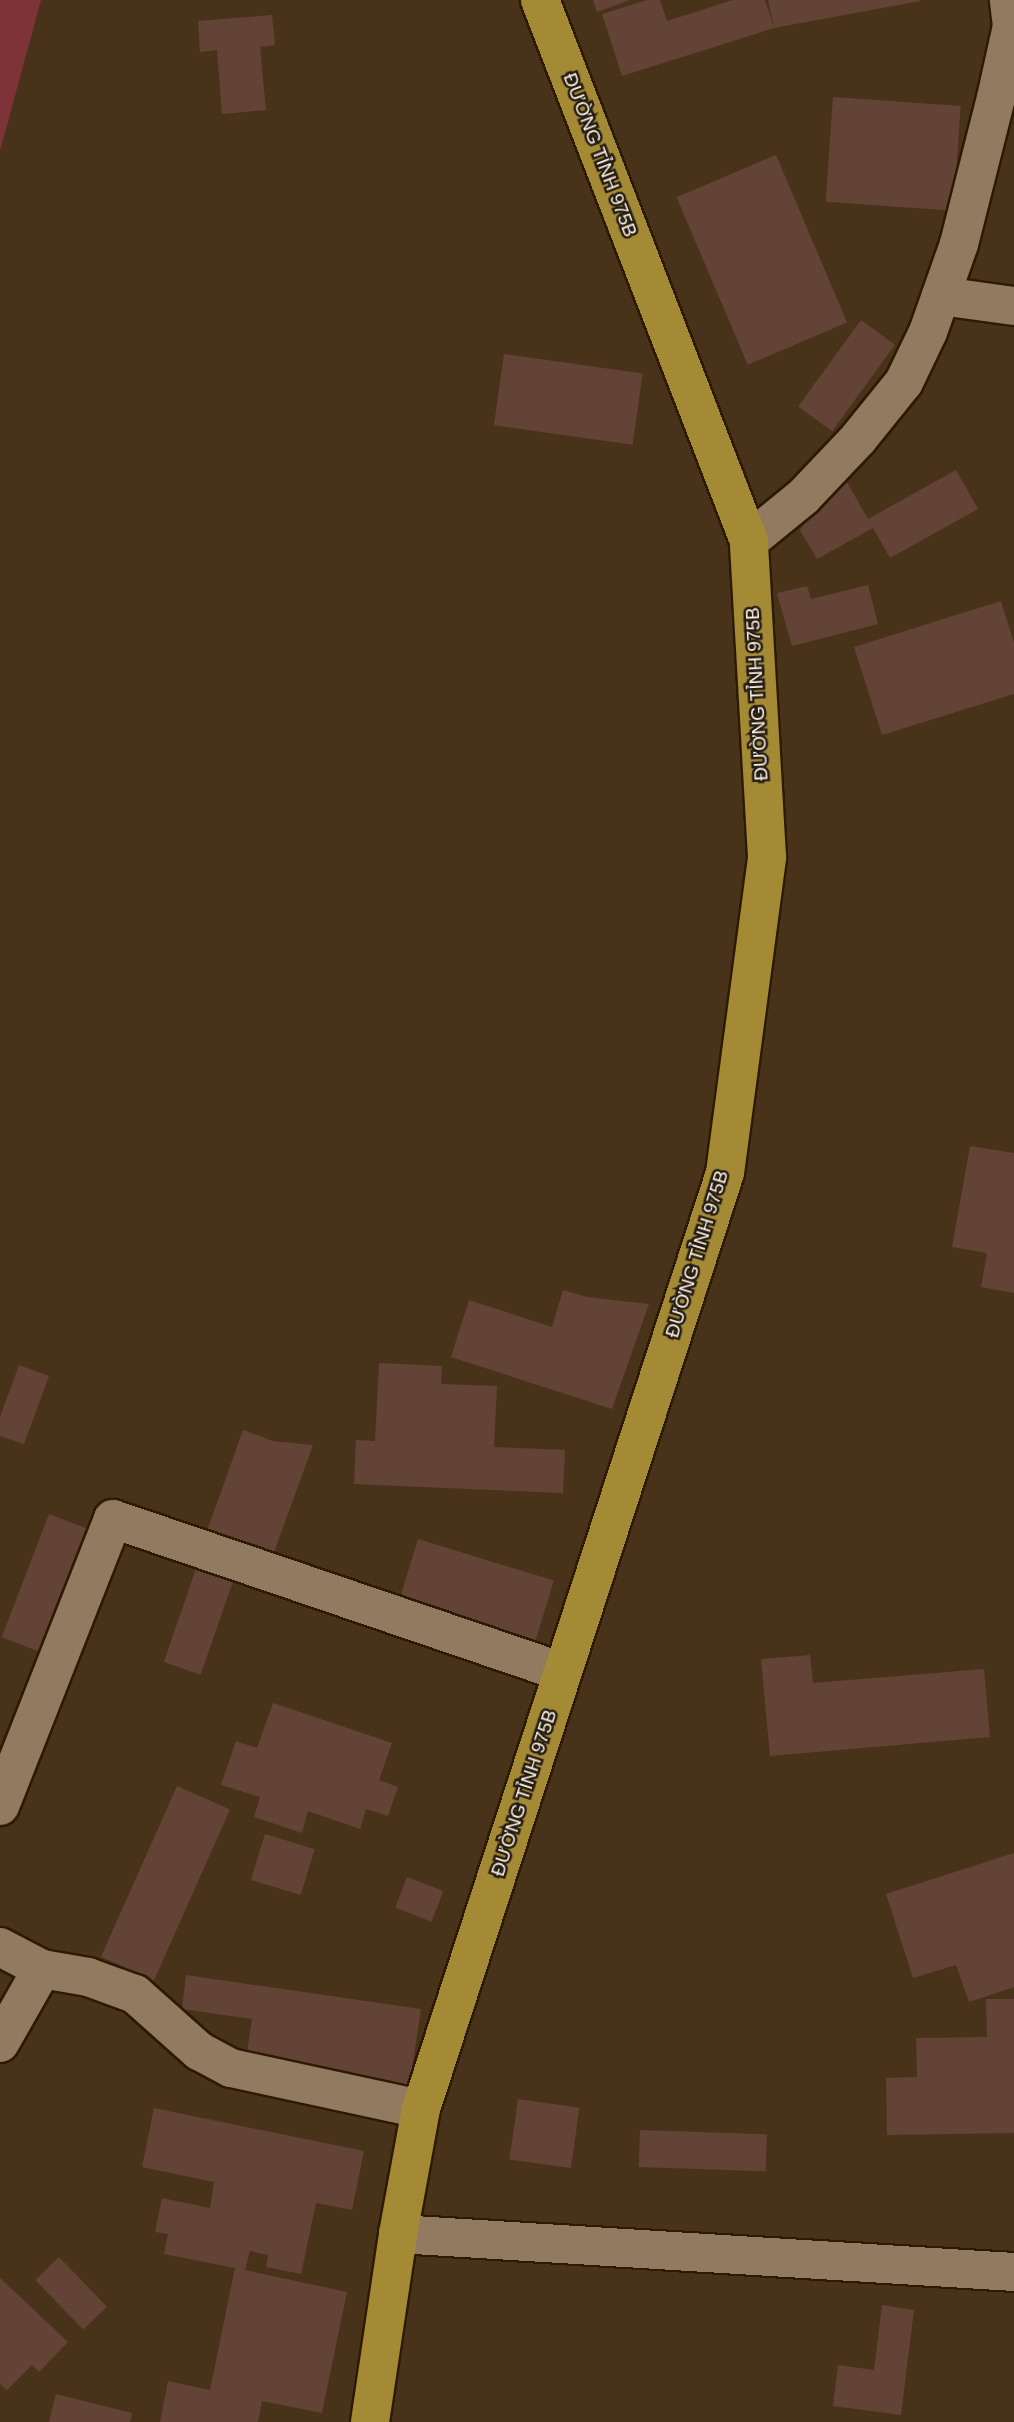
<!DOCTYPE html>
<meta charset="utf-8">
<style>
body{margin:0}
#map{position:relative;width:1014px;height:2422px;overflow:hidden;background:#48331a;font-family:Helvetica,sans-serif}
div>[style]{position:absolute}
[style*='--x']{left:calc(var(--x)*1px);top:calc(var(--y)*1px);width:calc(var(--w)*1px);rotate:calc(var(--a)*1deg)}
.green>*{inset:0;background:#7e3339}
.building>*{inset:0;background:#624336;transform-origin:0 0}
.roads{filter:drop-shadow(2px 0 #2d1a02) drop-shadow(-2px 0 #2d1a02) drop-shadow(0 2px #2d1a02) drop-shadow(0 -2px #2d1a02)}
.minor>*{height:38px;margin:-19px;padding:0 19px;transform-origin:19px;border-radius:19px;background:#927a60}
.major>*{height:38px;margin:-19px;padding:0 19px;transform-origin:19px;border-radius:19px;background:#a48a34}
span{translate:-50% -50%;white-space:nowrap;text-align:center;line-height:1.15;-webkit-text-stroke:5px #261d12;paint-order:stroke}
.street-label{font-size:19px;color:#fdf2e7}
</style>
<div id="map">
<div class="green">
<i style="clip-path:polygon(0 0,41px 0,0 151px)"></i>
</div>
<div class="building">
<i style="clip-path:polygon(593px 0,630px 0,597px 12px)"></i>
<i style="clip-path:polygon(647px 0,660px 0,667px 21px,733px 0,765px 0,774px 28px,622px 76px,602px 14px)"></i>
<i style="clip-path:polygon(768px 0,920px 0,920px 1px,774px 28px)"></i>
<i style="clip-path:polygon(272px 15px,275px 45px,260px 47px,266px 110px,222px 114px,217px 50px,200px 52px,198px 21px)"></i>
<i style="left:833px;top:97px;width:128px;height:105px;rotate:4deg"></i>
<i style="left:776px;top:155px;width:182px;height:108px;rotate:67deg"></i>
<i style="left:861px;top:320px;width:42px;height:107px;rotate:36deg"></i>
<i style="left:504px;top:354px;width:140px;height:72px;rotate:8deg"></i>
<i style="clip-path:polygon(956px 470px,978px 509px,890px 558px,873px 528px,817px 559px,800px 530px,821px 496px,847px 482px,868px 519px)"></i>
<i style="clip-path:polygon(868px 585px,878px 624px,792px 646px,777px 593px,807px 586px,811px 599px)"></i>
<i style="clip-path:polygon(1001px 601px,1014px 643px,1014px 694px,882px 735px,854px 647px)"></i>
<i style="clip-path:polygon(970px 1146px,1014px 1153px,1014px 1293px,981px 1287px,987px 1253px,952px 1247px)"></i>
<i style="clip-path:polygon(563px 1290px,587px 1297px,649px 1304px,612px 1409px,451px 1357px,469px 1300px,552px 1327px)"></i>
<i style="clip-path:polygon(379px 1363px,442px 1366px,441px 1384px,497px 1386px,494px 1447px,565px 1450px,563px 1493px,354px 1484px,356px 1440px,375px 1441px)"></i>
<i style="clip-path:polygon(19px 1365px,49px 1376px,24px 1444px,0 1436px,0 1417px)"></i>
<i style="clip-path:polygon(243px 1430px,273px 1441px,313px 1445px,269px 1566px,203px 1542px)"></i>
<i style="left:49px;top:1514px;width:40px;height:132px;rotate:21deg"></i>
<i style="left:418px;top:1539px;width:142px;height:67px;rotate:17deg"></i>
<i style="left:199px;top:1560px;width:39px;height:108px;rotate:19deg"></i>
<i style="clip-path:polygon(810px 1655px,813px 1683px,984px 1669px,990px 1737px,770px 1756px,761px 1659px)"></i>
<i style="clip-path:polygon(273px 1703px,392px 1743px,379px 1780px,398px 1787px,388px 1816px,366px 1809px,360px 1829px,308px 1811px,302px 1833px,254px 1817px,260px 1797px,221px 1785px,236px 1741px,257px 1748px)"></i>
<i style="left:177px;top:1786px;width:58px;height:187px;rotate:24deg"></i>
<i style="left:265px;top:1834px;width:52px;height:48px;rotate:17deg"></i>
<i style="clip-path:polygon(1014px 1853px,1014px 1987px,969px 2002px,956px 1965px,913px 1978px,886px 1894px)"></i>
<i style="left:407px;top:1877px;width:39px;height:33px;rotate:21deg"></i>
<i style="clip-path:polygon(186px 1975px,421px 2009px,409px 2089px,245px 2066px,252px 2019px,182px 2009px)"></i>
<i style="clip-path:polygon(986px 1999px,1014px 1999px,1014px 2133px,887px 2135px,886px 2078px,917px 2077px,916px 2038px,987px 2037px)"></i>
<i style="left:518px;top:2099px;width:62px;height:61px;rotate:8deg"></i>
<i style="clip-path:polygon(154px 2108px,364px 2151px,352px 2210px,316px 2203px,301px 2274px,266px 2267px,268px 2255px,250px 2251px,245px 2270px,347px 2292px,322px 2413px,262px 2401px,258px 2422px,160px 2422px,168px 2381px,210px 2390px,235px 2268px,164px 2254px,168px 2234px,155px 2232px,162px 2198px,210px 2208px,214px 2182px,142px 2167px)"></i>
<i style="left:640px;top:2130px;width:127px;height:37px;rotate:2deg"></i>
<i style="left:59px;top:2257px;width:69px;height:33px;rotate:46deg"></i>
<i style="clip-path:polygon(0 2278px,68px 2342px,39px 2372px,32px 2365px,7px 2390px,0 2384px)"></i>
<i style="clip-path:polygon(882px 2305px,914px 2310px,901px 2415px,833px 2406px,838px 2365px,874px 2370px)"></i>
<i style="clip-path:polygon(56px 2394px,132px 2413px,130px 2422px,49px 2422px)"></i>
</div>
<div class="roads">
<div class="minor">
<i style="--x:941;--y:296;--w:74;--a:7.8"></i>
<i style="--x:749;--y:541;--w:70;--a:-39.2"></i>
<i style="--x:803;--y:497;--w:80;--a:-46.5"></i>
<i style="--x:858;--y:439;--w:73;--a:-51.1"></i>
<i style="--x:904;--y:382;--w:55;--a:-64.4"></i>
<i style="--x:928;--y:332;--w:93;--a:-70.6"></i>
<i style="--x:959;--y:244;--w:151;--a:-75.8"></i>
<i style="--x:996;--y:98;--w:74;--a:-77.5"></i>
<i style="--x:1012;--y:26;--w:26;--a:-97"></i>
<i style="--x:0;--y:1806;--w:308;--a:-68.5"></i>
<i style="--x:113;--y:1519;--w:475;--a:18.8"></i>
<i style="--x:0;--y:1947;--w:47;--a:27.6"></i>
<i style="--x:42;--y:1969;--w:85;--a:119.6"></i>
<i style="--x:42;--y:1969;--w:47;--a:9.9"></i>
<i style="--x:88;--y:1977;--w:50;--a:19.9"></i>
<i style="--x:135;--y:1994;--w:86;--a:41.7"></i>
<i style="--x:199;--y:2051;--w:36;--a:28"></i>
<i style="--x:231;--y:2068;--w:194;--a:12.2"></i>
<i style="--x:398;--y:2234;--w:617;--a:3.53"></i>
</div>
<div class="major">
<i style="--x:370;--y:2422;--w:190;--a:-81.5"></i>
<i style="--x:398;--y:2234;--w:127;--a:-79.6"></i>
<i style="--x:421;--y:2109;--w:984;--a:-72.01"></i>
<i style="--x:725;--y:1173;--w:319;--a:-82.4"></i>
<i style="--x:767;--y:857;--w:317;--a:-93.3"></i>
<i style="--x:749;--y:541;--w:580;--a:-111.12"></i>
</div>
</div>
<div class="street-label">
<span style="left:600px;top:155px;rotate:69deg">ĐƯỜNG TỈNH 975B</span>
<span style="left:757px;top:694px;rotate:-93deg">ĐƯỜNG TỈNH 975B</span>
<span style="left:697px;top:1254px;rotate:-73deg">ĐƯỜNG TỈNH 975B</span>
<span style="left:524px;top:1793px;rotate:-72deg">ĐƯỜNG TỈNH 975B</span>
</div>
</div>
